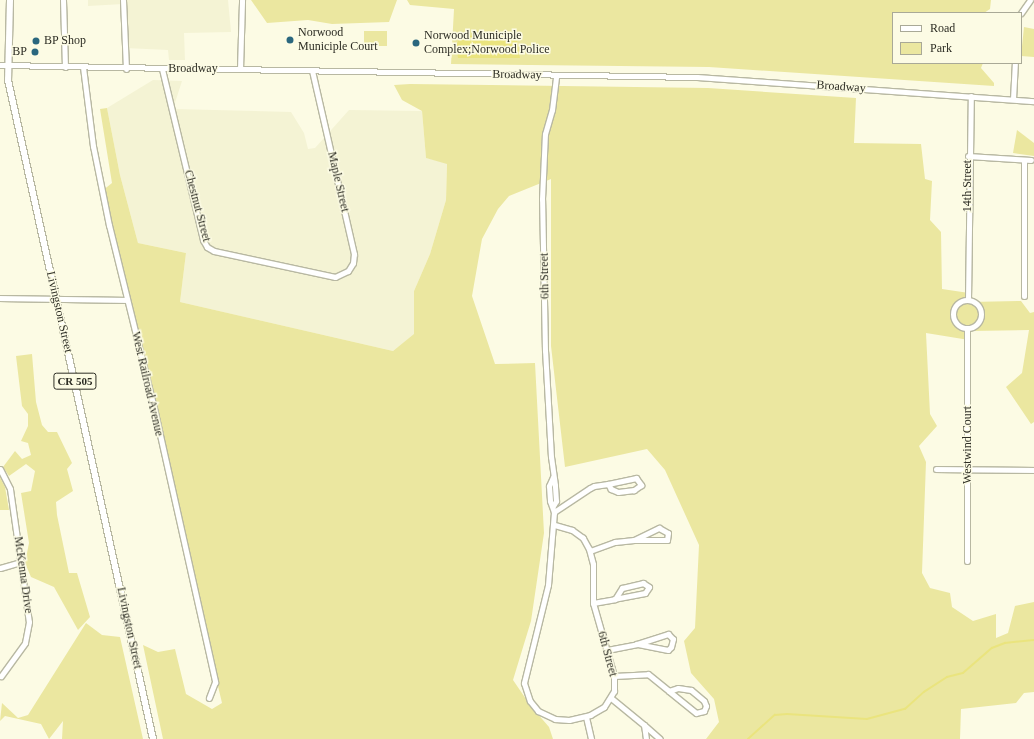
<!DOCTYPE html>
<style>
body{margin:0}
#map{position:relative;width:1034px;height:739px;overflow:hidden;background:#fcfbe4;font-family:Georgia,serif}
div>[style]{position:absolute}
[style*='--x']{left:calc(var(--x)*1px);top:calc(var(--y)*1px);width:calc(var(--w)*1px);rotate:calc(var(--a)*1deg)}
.built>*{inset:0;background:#f4f3d4}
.green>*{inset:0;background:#ebe7a0;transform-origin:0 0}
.water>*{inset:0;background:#eae47e}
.stream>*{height:1.5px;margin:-0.75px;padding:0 0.75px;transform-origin:0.75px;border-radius:0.75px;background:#eae47e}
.roads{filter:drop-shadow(1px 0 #b8b8a2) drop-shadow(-1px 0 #b8b8a2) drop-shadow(0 1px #b8b8a2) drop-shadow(0 -1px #b8b8a2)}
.minor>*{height:5px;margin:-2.5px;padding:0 2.5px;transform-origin:2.5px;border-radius:2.5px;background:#fff}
.minor>.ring{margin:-2.5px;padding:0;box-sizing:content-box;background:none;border:5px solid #fff;border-radius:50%}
.major>*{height:6px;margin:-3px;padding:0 3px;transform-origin:3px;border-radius:3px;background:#fff}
.dots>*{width:11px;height:11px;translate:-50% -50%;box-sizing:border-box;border:2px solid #fcfbe4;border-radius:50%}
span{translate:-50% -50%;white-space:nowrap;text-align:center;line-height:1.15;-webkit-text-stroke:3px #fcfbe4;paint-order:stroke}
.shield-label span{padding:1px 3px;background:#fcfbe4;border:1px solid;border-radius:3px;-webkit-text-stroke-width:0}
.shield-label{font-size:11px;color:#2d2d24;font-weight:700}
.poi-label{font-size:12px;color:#2d2d24}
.left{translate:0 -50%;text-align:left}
.right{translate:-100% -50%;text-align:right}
.street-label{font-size:12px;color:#2d2d24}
.legend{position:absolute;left:892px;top:12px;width:130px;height:52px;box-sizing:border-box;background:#fcfbe4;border:1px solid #a9a997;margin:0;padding:5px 7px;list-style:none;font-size:12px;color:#2d2d24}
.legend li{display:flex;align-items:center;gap:8px;height:20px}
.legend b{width:20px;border:1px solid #a9a997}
</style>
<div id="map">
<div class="built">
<i style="clip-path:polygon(88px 0,228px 0,231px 32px,184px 33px,185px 60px,169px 60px,168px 50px,125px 48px,123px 4px,88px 6px)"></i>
<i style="clip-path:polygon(153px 80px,182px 81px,173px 109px,291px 112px,304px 133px,308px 149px,315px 148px,349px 110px,422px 111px,426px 158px,447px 163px,446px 200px,430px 254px,414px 291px,415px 334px,393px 351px,180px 302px,186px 253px,138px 243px,120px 175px,107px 108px)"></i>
</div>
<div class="green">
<i style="clip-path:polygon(251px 0,397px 0,389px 22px,332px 24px,308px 20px,267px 23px)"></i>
<i style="clip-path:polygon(407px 0,991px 0,990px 9px,984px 13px,893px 13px,893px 63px,983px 63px,981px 68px,994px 83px,994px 86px,709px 67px,451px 64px,454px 9px,410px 5px)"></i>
<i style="clip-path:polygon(1024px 27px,1034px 29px,1034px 57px,1021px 56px)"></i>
<i style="left:364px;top:31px;width:23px;height:15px"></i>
<i style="clip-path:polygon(410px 84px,708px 88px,856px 98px,854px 143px,921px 144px,925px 179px,932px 181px,930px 220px,941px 232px,942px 289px,969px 293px,970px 302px,1021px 301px,1030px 313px,1034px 312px,1034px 422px,1031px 424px,1006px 387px,1022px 373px,1029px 330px,971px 331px,969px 340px,926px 333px,930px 414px,937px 426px,919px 446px,926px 462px,922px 573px,930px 588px,950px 593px,952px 607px,973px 621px,996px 614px,996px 638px,1008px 633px,1015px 606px,1034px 602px,1034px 692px,1024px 693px,1016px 703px,961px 709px,960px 739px,706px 739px,719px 722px,714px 699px,691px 673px,684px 641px,695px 628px,699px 545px,665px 470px,647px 449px,565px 467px,551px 346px,551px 179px,509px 196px,498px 209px,482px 239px,472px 296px,495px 364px,535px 363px,544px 533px,531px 621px,513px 680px,530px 705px,549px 727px,553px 739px,163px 739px,143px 645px,158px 652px,175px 649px,186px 694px,212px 709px,222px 703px,104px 205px,102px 191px,112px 183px,100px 109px,107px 108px,120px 175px,138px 243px,186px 253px,180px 302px,393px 351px,414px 334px,414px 291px,430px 254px,446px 200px,447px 164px,426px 158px,422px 111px,402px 100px,394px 85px)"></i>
<i style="clip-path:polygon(1017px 130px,1034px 143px,1034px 156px,1013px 153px)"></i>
<i style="clip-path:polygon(32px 354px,36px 402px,42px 425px,48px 432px,57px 432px,72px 463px,67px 469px,73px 491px,56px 502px,57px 515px,69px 573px,77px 573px,90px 617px,78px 630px,54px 587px,31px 577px,25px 563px,29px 543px,21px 493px,31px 491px,35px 471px,26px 464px,9px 476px,3px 467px,15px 451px,22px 459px,31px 455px,28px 443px,21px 441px,28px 426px,28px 414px,22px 406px,16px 356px)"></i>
<i style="clip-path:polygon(0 477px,5px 487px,9px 510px,0 510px)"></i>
<i style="clip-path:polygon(86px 623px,102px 635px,120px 637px,143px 739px,62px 739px,63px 721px,49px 739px,41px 724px,5px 716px,0 721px,2px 703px,18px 718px,28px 715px)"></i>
</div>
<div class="water">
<i style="clip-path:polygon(516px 34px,520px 58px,458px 58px,456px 46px,460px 36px)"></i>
</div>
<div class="stream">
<i style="--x:748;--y:739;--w:36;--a:-42"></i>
<i style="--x:775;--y:715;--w:12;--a:-5"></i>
<i style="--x:787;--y:714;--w:80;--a:3.6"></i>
<i style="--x:867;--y:719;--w:39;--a:-15"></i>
<i style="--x:905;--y:709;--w:25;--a:-42"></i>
<i style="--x:924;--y:692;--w:27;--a:-33"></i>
<i style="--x:947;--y:677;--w:16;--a:-14"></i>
<i style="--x:963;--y:673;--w:38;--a:-41"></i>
<i style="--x:992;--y:648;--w:14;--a:-21"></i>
<i style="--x:1005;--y:643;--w:29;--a:-6"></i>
</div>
<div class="roads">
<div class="minor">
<i style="--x:63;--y:0;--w:67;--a:88.3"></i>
<i style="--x:123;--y:0;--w:69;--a:87.5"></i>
<i style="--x:1021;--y:13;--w:16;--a:-55"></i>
<i style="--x:0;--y:65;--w:697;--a:0.99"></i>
<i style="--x:697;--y:77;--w:338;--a:4.1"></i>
<i style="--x:83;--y:67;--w:80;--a:82.8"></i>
<i style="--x:93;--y:146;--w:81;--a:78.6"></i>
<i style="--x:109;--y:225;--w:188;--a:76.2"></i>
<i style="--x:154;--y:408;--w:281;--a:77.4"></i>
<i style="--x:215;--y:682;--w:17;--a:111"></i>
<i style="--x:162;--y:69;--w:176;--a:76.5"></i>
<i style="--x:203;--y:240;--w:8;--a:60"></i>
<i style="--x:207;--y:247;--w:8;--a:30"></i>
<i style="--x:214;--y:251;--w:124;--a:12.1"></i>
<i style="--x:335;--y:277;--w:14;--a:-25"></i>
<i style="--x:348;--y:271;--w:9;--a:-58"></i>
<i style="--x:353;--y:263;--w:9;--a:-84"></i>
<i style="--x:354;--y:254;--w:188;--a:-102.9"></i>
<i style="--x:240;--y:69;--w:69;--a:-88.3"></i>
<i style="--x:1013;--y:99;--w:36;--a:-87"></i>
<i style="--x:968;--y:156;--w:63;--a:3.6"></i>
<i style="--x:1024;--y:296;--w:136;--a:-90"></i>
<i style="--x:0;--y:298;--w:127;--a:0.9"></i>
<i style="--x:968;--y:300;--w:204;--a:-89.2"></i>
<i class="ring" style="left:953px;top:300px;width:23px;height:23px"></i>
<i style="--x:967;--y:328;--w:233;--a:90"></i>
<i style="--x:0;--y:469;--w:22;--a:63"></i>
<i style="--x:10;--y:489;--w:134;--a:81.9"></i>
<i style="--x:29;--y:622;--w:21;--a:101"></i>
<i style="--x:25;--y:643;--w:41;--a:126"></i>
<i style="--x:936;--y:469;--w:98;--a:0.6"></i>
<i style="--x:553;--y:477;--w:10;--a:114"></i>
<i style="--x:549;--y:486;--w:15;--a:86"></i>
<i style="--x:550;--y:501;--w:12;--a:70"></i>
<i style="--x:554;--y:512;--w:73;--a:94.7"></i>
<i style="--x:548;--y:585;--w:101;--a:103.8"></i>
<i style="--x:524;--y:683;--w:19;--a:72"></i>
<i style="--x:530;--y:701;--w:13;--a:51"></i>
<i style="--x:538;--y:711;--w:19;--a:25"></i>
<i style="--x:555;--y:719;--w:14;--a:4"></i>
<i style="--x:569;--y:720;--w:22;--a:-13"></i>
<i style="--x:590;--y:715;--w:16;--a:-30"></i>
<i style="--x:604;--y:707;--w:19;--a:-58"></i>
<i style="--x:614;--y:691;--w:15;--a:-90"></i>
<i style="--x:614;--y:676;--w:76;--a:-106"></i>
<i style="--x:593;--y:603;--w:39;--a:-90"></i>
<i style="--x:593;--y:564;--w:16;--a:-105"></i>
<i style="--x:589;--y:549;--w:13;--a:-119"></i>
<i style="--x:583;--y:538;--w:14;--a:-144"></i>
<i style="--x:572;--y:530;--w:19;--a:-164"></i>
<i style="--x:553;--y:506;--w:6;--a:-59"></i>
<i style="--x:556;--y:501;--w:16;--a:-94"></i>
<i style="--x:555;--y:485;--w:28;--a:-98"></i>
<i style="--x:551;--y:457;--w:106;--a:-93.2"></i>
<i style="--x:545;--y:351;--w:152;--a:-91.1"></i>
<i style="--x:542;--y:199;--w:65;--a:-87.4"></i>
<i style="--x:545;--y:134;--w:25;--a:-74"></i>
<i style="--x:552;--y:110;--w:35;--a:-83"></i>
<i style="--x:554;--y:512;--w:43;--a:-33.7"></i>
<i style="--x:590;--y:488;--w:4;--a:-27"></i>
<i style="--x:594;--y:486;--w:14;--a:-8"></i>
<i style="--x:608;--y:484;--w:29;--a:-12"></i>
<i style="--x:636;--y:478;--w:9;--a:54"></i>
<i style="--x:641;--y:485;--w:9;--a:144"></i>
<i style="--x:634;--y:490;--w:16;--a:173"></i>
<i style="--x:618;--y:492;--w:8;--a:-157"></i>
<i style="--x:611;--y:489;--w:6;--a:-121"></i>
<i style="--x:659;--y:528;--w:10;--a:29"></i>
<i style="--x:668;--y:533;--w:7;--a:98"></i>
<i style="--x:667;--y:540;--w:33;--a:180"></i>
<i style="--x:634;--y:540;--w:28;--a:-26"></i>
<i style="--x:590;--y:551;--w:27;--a:-20"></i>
<i style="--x:615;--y:542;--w:19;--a:-6"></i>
<i style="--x:0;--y:568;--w:22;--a:-16"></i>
<i style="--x:643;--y:583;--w:7;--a:34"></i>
<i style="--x:649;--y:587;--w:7;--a:124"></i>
<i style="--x:645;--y:593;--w:31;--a:169"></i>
<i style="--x:615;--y:599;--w:13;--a:-58"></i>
<i style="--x:622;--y:588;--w:22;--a:-13"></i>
<i style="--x:593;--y:603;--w:22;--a:-10"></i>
<i style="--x:668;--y:634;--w:7;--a:45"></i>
<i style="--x:673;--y:639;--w:8;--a:104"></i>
<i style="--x:671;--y:647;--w:4;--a:135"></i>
<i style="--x:668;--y:650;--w:32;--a:-169"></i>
<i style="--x:637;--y:644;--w:33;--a:-18"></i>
<i style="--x:607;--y:650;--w:31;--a:-11"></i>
<i style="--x:614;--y:676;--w:34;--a:-3"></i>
<i style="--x:648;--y:674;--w:27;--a:39"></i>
<i style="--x:678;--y:688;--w:13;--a:9"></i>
<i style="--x:691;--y:690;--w:17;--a:40"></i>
<i style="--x:704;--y:701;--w:5;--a:68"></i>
<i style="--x:706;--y:706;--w:5;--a:112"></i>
<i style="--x:704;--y:711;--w:8;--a:166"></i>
<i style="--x:696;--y:713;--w:35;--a:-141"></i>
<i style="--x:669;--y:691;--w:9;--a:-18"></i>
<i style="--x:611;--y:698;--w:43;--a:39.3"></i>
<i style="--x:586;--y:717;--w:23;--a:77"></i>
<i style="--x:646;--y:739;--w:14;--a:-98"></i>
<i style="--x:644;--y:725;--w:21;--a:41"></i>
</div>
<div class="major">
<i style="--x:10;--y:0;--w:80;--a:91.4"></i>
<i style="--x:8;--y:80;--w:675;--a:77.59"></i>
</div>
</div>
<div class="dots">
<i style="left:290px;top:40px;background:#2a677e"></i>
<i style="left:36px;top:41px;background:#2a677e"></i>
<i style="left:416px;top:43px;background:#2a677e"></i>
<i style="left:35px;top:52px;background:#2a677e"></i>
</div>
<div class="shield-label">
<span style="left:75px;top:381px">CR 505</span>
</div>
<div class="poi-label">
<span class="left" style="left:298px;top:40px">Norwood<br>Municiple Court</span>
<span class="left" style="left:424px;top:43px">Norwood Municiple<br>Complex;Norwood Police</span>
<span class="left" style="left:44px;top:41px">BP Shop</span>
<span class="right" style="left:27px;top:52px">BP</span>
</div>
<div class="street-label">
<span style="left:193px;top:69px">Broadway</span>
<span style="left:517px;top:75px;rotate:1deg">Broadway</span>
<span style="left:841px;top:87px;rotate:4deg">Broadway</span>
<span style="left:338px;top:182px;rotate:77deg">Maple Street</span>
<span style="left:968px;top:186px;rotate:-90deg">14th Street</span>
<span style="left:197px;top:206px;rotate:75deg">Chestnut Street</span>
<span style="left:545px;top:276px;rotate:-91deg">6th Street</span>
<span style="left:59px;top:312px;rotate:77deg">Livingston Street</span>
<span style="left:147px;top:384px;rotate:77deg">West Railroad Avenue</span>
<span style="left:968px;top:445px;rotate:-90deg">Westwind Court</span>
<span style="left:23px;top:575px;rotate:82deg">McKenna Drive</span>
<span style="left:129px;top:628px;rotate:78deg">Livingston Street</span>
<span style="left:607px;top:654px;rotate:75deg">6th Street</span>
</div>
<ul class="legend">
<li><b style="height:5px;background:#fff"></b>Road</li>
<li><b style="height:11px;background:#ebe7a0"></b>Park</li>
</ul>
</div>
